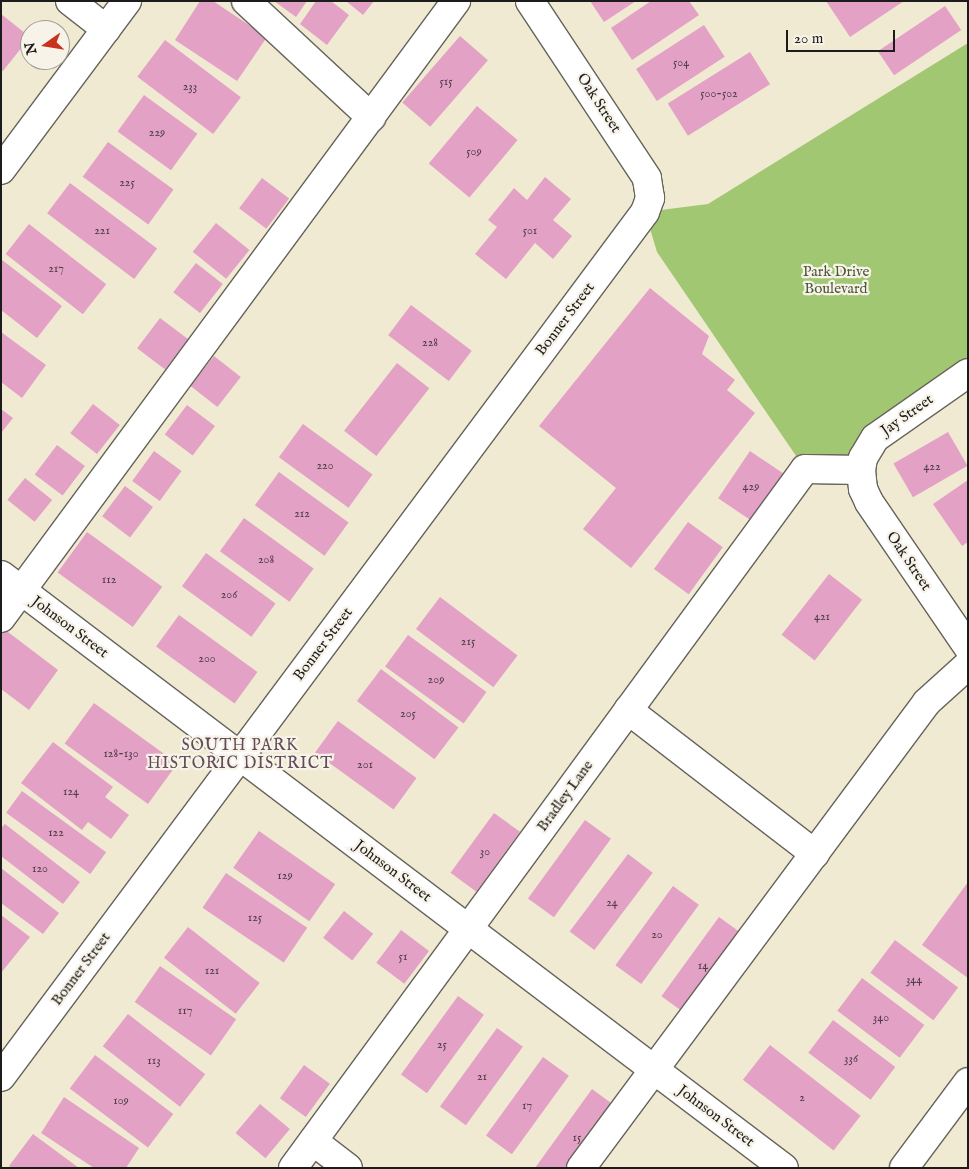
<!DOCTYPE html>
<style>
body{margin:0}
#map{position:relative;width:969px;height:1169px;overflow:hidden;background:#f1ead3;font-family:"IM FELL English",serif}
div>[style]{position:absolute}
[style*='--x']{left:calc(var(--x)*1px);top:calc(var(--y)*1px);width:calc(var(--w)*1px);rotate:calc(var(--a)*1deg)}
.green>*{inset:0;background:#a1c772}
.building>*{inset:0;background:#e2a1c5;transform-origin:0 0}
.roads{filter:drop-shadow(1px 0 #67645c) drop-shadow(-1px 0 #67645c) drop-shadow(0 1px #67645c) drop-shadow(0 -1px #67645c)}
.minor>*{height:28px;margin:-14px;padding:0 14px;transform-origin:14px;border-radius:14px;background:#fff}
span{translate:-50% -50%;white-space:nowrap;text-align:center;line-height:1.15;-webkit-text-stroke:4.5px #f7f3e8;paint-order:stroke}
.number-label{font-size:12px;color:#4e3d46}
.number-label span{-webkit-text-stroke-width:0}
.street-label{font-size:15px;color:#1c1c1c}
.park-label{font-size:15px;color:#4b583a}
.neighbourhood-label{font-size:16px;color:#614b57;letter-spacing:1px}
.frame{position:absolute;inset:0;border:2px solid #1c1c1c;pointer-events:none}
.north{position:absolute;left:20px;top:20px;width:50px;height:50px;box-sizing:border-box;background:#f7f3e8;border:1px solid #9f9d96;border-radius:50%;rotate:257deg;font-size:14px;font-weight:700;line-height:20px;text-align:center;color:#1c1c1c}
.north::after{content:'';display:block;margin:auto;width:18px;height:22px;background:#c8321e;clip-path:polygon(50% 0,100% 100%,50% 72%,0 100%)}
.scale{position:absolute;left:786px;top:30px;width:109px;height:22px;box-sizing:border-box;border:2px solid #1c1c1c;border-top:0;padding-left:6px;font-size:15px;line-height:18px;white-space:nowrap;color:#1c1c1c;-webkit-text-stroke:4px #f7f3e8;paint-order:stroke}
</style>
<div id="map">
<div class="green">
<i style="clip-path:polygon(968px 43px,968px 373px,863px 458px,805px 469px,657px 252px,645px 212px,708px 204px)"></i>
</div>
<div class="building">
<i style="clip-path:polygon(200px 1px,213px 1px,267px 37px,237px 81px,175px 40px)"></i>
<i style="clip-path:polygon(274px 1px,307px 1px,296px 17px)"></i>
<i style="clip-path:polygon(316px 1px,331px 1px,349px 15px,327px 45px,300px 24px)"></i>
<i style="clip-path:polygon(346px 1px,374px 1px,363px 15px)"></i>
<i style="clip-path:polygon(590px 1px,636px 1px,604px 22px)"></i>
<i style="clip-path:polygon(651px 1px,689px 1px,699px 15px,632px 60px,611px 28px)"></i>
<i style="clip-path:polygon(826px 1px,904px 1px,850px 37px)"></i>
<i style="left:945px;top:6px;width:29px;height:81px;rotate:56deg"></i>
<i style="clip-path:polygon(1px 14px,30px 37px,3px 71px,1px 70px)"></i>
<i style="left:704px;top:25px;width:38px;height:81px;rotate:57deg"></i>
<i style="left:460px;top:36px;width:37px;height:88px;rotate:41deg"></i>
<i style="left:165px;top:40px;width:95px;height:46px;rotate:37deg"></i>
<i style="left:750px;top:52px;width:38px;height:97px;rotate:58deg"></i>
<i style="left:144px;top:95px;width:66px;height:45px;rotate:36deg"></i>
<i style="left:477px;top:106px;width:53px;height:75px;rotate:40deg"></i>
<i style="left:108px;top:142px;width:81px;height:43px;rotate:36deg"></i>
<i style="clip-path:polygon(545px 177px,571px 199px,553px 220px,572px 236px,553px 259px,535px 243px,506px 279px,475px 254px,497px 227px,488px 220px,514px 188px,527px 200px)"></i>
<i style="left:262px;top:178px;width:34px;height:38px;rotate:37deg"></i>
<i style="left:70px;top:183px;width:109px;height:38px;rotate:37deg"></i>
<i style="left:216px;top:223px;width:43px;height:37px;rotate:39deg"></i>
<i style="left:29px;top:224px;width:98px;height:38px;rotate:38deg"></i>
<i style="clip-path:polygon(2px 260px,62px 306px,37px 338px,1px 310px)"></i>
<i style="left:196px;top:263px;width:34px;height:37px;rotate:38deg"></i>
<i style="clip-path:polygon(650px 288px,709px 336px,702px 354px,735px 380px,727px 390px,755px 413px,631px 568px,583px 529px,616px 488px,539px 426px)"></i>
<i style="left:411px;top:305px;width:76px;height:38px;rotate:37deg"></i>
<i style="left:160px;top:318px;width:35px;height:38px;rotate:37deg"></i>
<i style="clip-path:polygon(1px 332px,46px 365px,22px 398px,1px 382px)"></i>
<i style="left:214px;top:356px;width:34px;height:38px;rotate:38deg"></i>
<i style="left:397px;top:363px;width:41px;height:86px;rotate:38deg"></i>
<i style="left:93px;top:404px;width:34px;height:37px;rotate:38deg"></i>
<i style="left:187px;top:405px;width:35px;height:37px;rotate:37deg"></i>
<i style="clip-path:polygon(1px 409px,13px 418px,1px 433px)"></i>
<i style="left:303px;top:424px;width:86px;height:41px;rotate:36deg"></i>
<i style="left:948px;top:432px;width:39px;height:63px;rotate:60deg"></i>
<i style="left:57px;top:445px;width:35px;height:37px;rotate:37deg"></i>
<i style="left:154px;top:451px;width:34px;height:37px;rotate:36deg"></i>
<i style="left:750px;top:451px;width:42px;height:57px;rotate:34deg"></i>
<i style="left:279px;top:472px;width:86px;height:41px;rotate:36deg"></i>
<i style="left:25px;top:478px;width:35px;height:28px;rotate:39deg"></i>
<i style="clip-path:polygon(968px 480px,968px 542px,962px 546px,933px 504px)"></i>
<i style="left:125px;top:486px;width:35px;height:38px;rotate:37deg"></i>
<i style="left:244px;top:518px;width:86px;height:41px;rotate:36deg"></i>
<i style="left:688px;top:522px;width:43px;height:58px;rotate:36deg"></i>
<i style="left:87px;top:532px;width:93px;height:50px;rotate:36deg"></i>
<i style="left:206px;top:553px;width:86px;height:41px;rotate:36deg"></i>
<i style="left:829px;top:574px;width:42px;height:77px;rotate:38deg"></i>
<i style="left:440px;top:597px;width:97px;height:40px;rotate:37deg"></i>
<i style="left:179px;top:615px;width:97px;height:39px;rotate:36deg"></i>
<i style="clip-path:polygon(4px 629px,58px 670px,29px 710px,1px 689px,1px 633px)"></i>
<i style="left:408px;top:635px;width:97px;height:39px;rotate:36deg"></i>
<i style="left:381px;top:669px;width:97px;height:40px;rotate:37deg"></i>
<i style="left:94px;top:703px;width:103px;height:50px;rotate:36deg"></i>
<i style="left:338px;top:721px;width:97px;height:39px;rotate:36deg"></i>
<i style="clip-path:polygon(53px 742px,113px 787px,105px 797px,129px 815px,111px 839px,88px 822px,82px 830px,21px 783px)"></i>
<i style="left:22px;top:791px;width:104px;height:27px;rotate:36deg"></i>
<i style="left:494px;top:813px;width:32px;height:74px;rotate:36deg"></i>
<i style="left:585px;top:820px;width:32px;height:97px;rotate:36deg"></i>
<i style="clip-path:polygon(5px 824px,80px 882px,63px 904px,1px 856px,1px 828px)"></i>
<i style="left:259px;top:831px;width:93px;height:45px;rotate:35deg"></i>
<i style="left:628px;top:854px;width:31px;height:97px;rotate:37deg"></i>
<i style="clip-path:polygon(1px 868px,59px 913px,43px 934px,1px 903px)"></i>
<i style="left:226px;top:873px;width:98px;height:42px;rotate:34deg"></i>
<i style="clip-path:polygon(968px 882px,968px 978px,922px 945px)"></i>
<i style="left:673px;top:886px;width:32px;height:98px;rotate:36deg"></i>
<i style="left:344px;top:911px;width:37px;height:34px;rotate:38deg"></i>
<i style="clip-path:polygon(1px 915px,30px 937px,1px 973px)"></i>
<i style="left:719px;top:917px;width:32px;height:98px;rotate:36deg"></i>
<i style="left:188px;top:927px;width:91px;height:39px;rotate:38deg"></i>
<i style="left:401px;top:930px;width:35px;height:41px;rotate:37deg"></i>
<i style="left:895px;top:940px;width:79px;height:41px;rotate:37deg"></i>
<i style="left:160px;top:966px;width:93px;height:44px;rotate:35deg"></i>
<i style="left:862px;top:978px;width:78px;height:41px;rotate:37deg"></i>
<i style="left:458px;top:996px;width:32px;height:97px;rotate:36deg"></i>
<i style="left:128px;top:1014px;width:98px;height:41px;rotate:38deg"></i>
<i style="left:833px;top:1020px;width:78px;height:41px;rotate:37deg"></i>
<i style="left:497px;top:1028px;width:32px;height:97px;rotate:36deg"></i>
<i style="left:770px;top:1045px;width:115px;height:44px;rotate:38deg"></i>
<i style="left:95px;top:1055px;width:98px;height:42px;rotate:37deg"></i>
<i style="left:543px;top:1057px;width:32px;height:97px;rotate:36deg"></i>
<i style="left:304px;top:1065px;width:32px;height:41px;rotate:36deg"></i>
<i style="clip-path:polygon(592px 1089px,618px 1108px,575px 1168px,535px 1168px)"></i>
<i style="clip-path:polygon(64px 1097px,139px 1148px,126px 1168px,94px 1168px,41px 1133px)"></i>
<i style="left:260px;top:1104px;width:39px;height:38px;rotate:40deg"></i>
<i style="clip-path:polygon(33px 1134px,79px 1168px,12px 1168px,9px 1166px)"></i>
</div>
<div class="roads">
<div class="minor">
<i style="--x:70;--y:1;--w:46;--a:37.9"></i>
<i style="--x:246;--y:1;--w:171;--a:42.9"></i>
<i style="--x:1;--y:170;--w:211;--a:-53.3"></i>
<i style="--x:968;--y:373;--w:113;--a:145"></i>
<i style="--x:875;--y:438;--w:23;--a:121"></i>
<i style="--x:863;--y:458;--w:12;--a:99"></i>
<i style="--x:861;--y:470;--w:19;--a:84"></i>
<i style="--x:863;--y:489;--w:14;--a:65"></i>
<i style="--x:869;--y:502;--w:176;--a:55.7"></i>
<i style="--x:1;--y:575;--w:982;--a:37.14"></i>
<i style="--x:1;--y:618;--w:767;--a:-53.59"></i>
<i style="--x:628;--y:710;--w:236;--a:37.6"></i>
<i style="--x:1;--y:1077;--w:1078;--a:-53.33"></i>
<i style="--x:645;--y:212;--w:15;--a:-70"></i>
<i style="--x:650;--y:198;--w:20;--a:-99"></i>
<i style="--x:647;--y:178;--w:212;--a:-123.5"></i>
<i style="--x:313;--y:1141;--w:44;--a:37.6"></i>
<i style="--x:293;--y:1168;--w:866;--a:-53.78"></i>
<i style="--x:805;--y:469;--w:56;--a:1"></i>
<i style="--x:581;--y:1168;--w:580;--a:-53.41"></i>
<i style="--x:927;--y:702;--w:55;--a:-42.1"></i>
<i style="--x:904;--y:1168;--w:107;--a:-53.3"></i>
</div>
</div>
<div class="number-label">
<span style="left:681px;top:63px">504</span>
<span style="left:446px;top:82px">515</span>
<span style="left:190px;top:87px">233</span>
<span style="left:719px;top:94px">500-502</span>
<span style="left:157px;top:133px">229</span>
<span style="left:474px;top:152px">509</span>
<span style="left:127px;top:183px">225</span>
<span style="left:102px;top:231px">221</span>
<span style="left:530px;top:231px">501</span>
<span style="left:56px;top:269px">217</span>
<span style="left:430px;top:343px">228</span>
<span style="left:325px;top:466px">220</span>
<span style="left:932px;top:467px">422</span>
<span style="left:751px;top:487px">429</span>
<span style="left:302px;top:514px">212</span>
<span style="left:266px;top:560px">208</span>
<span style="left:109px;top:580px">112</span>
<span style="left:229px;top:595px">206</span>
<span style="left:822px;top:617px">421</span>
<span style="left:468px;top:642px">215</span>
<span style="left:207px;top:659px">200</span>
<span style="left:436px;top:680px">209</span>
<span style="left:408px;top:714px">205</span>
<span style="left:121px;top:754px">128-130</span>
<span style="left:365px;top:765px">201</span>
<span style="left:71px;top:792px">124</span>
<span style="left:56px;top:833px">122</span>
<span style="left:485px;top:852px">30</span>
<span style="left:40px;top:869px">120</span>
<span style="left:285px;top:876px">129</span>
<span style="left:612px;top:903px">24</span>
<span style="left:255px;top:918px">125</span>
<span style="left:657px;top:935px">20</span>
<span style="left:403px;top:957px">51</span>
<span style="left:703px;top:966px">14</span>
<span style="left:212px;top:971px">121</span>
<span style="left:914px;top:980px">344</span>
<span style="left:185px;top:1011px">117</span>
<span style="left:881px;top:1018px">340</span>
<span style="left:442px;top:1045px">25</span>
<span style="left:851px;top:1059px">336</span>
<span style="left:154px;top:1061px">113</span>
<span style="left:482px;top:1077px">21</span>
<span style="left:802px;top:1098px">2</span>
<span style="left:121px;top:1101px">109</span>
<span style="left:527px;top:1106px">17</span>
<span style="left:577px;top:1138px">15</span>
</div>
<div class="street-label">
<span style="left:599px;top:103px;rotate:57deg">Oak Street</span>
<span style="left:565px;top:319px;rotate:-53deg">Bonner Street</span>
<span style="left:907px;top:415px;rotate:-35deg">Jay Street</span>
<span style="left:909px;top:561px;rotate:56deg">Oak Street</span>
<span style="left:70px;top:627px;rotate:37deg">Johnson Street</span>
<span style="left:323px;top:644px;rotate:-53deg">Bonner Street</span>
<span style="left:565px;top:796px;rotate:-54deg">Bradley Lane</span>
<span style="left:393px;top:871px;rotate:37deg">Johnson Street</span>
<span style="left:81px;top:969px;rotate:-53deg">Bonner Street</span>
<span style="left:716px;top:1116px;rotate:37deg">Johnson Street</span>
</div>
<div class="park-label">
<span style="left:836px;top:280px">Park Drive<br>Boulevard</span>
</div>
<div class="neighbourhood-label">
<span style="left:240px;top:755px">SOUTH PARK<br>HISTORIC DISTRICT</span>
</div>
<div class="frame"></div>
<div class="north">N</div>
<div class="scale">20 m</div>
</div>
